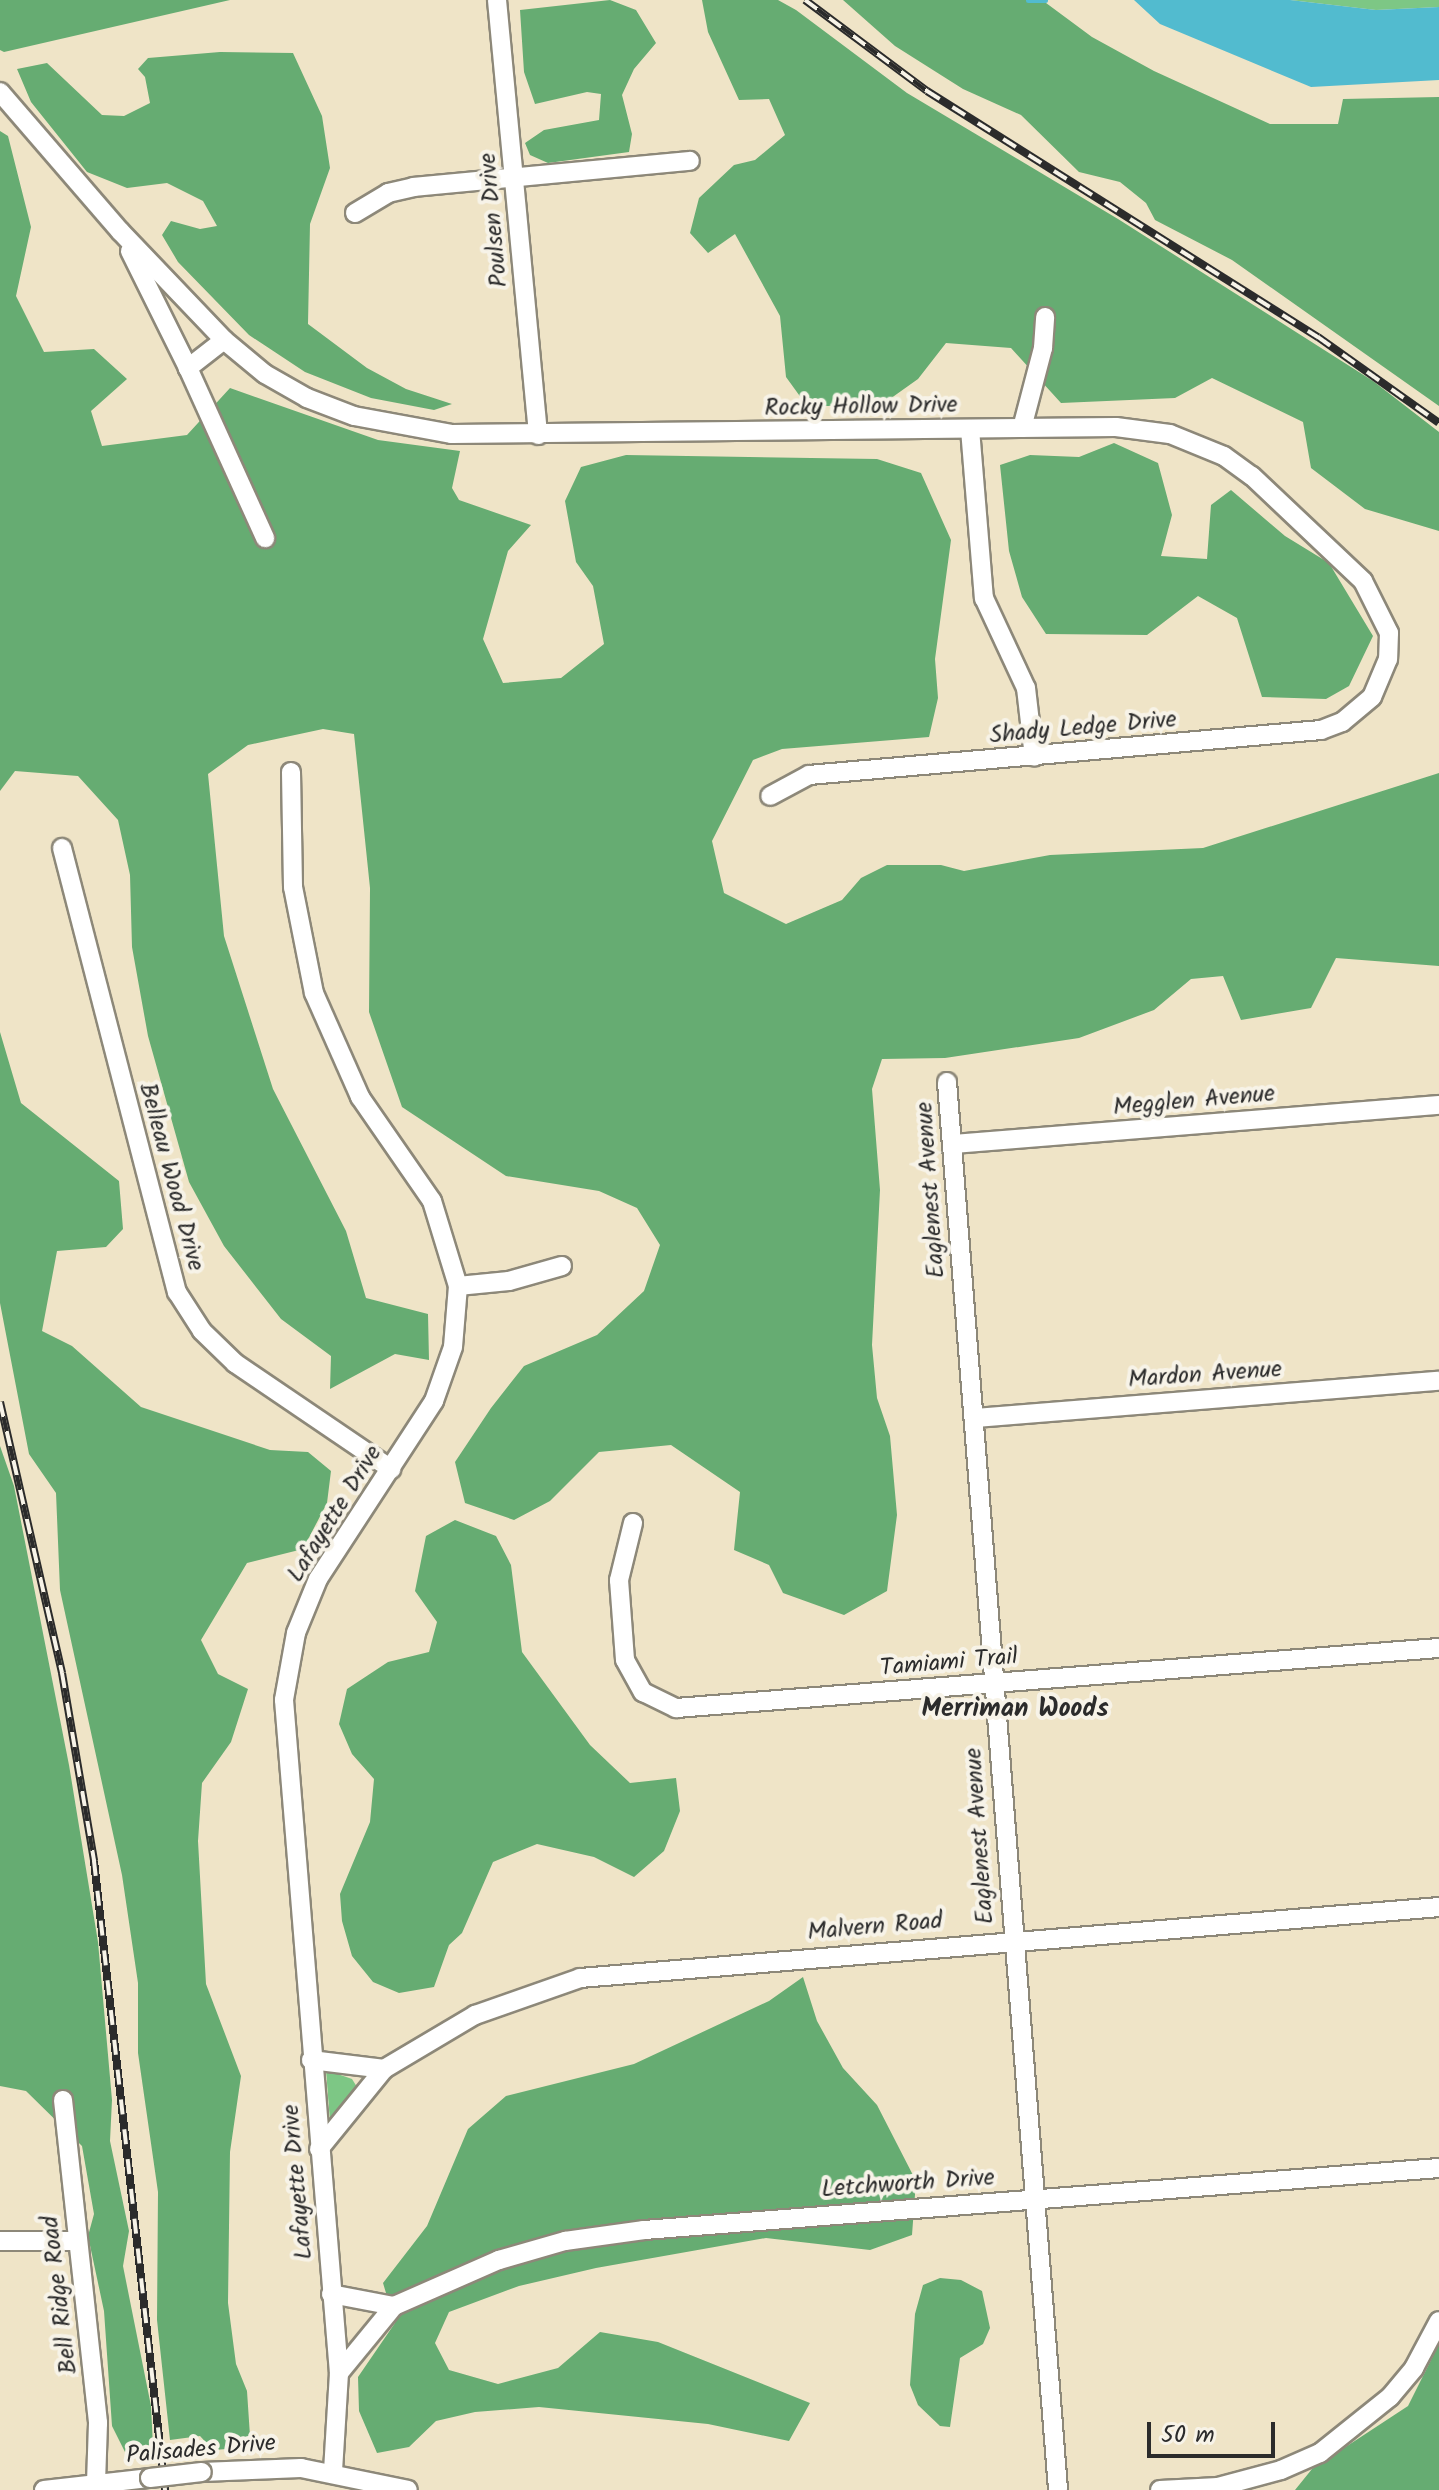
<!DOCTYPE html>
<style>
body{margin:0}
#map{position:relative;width:1439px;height:2490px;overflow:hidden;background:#efe4c7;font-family:Kalam,sans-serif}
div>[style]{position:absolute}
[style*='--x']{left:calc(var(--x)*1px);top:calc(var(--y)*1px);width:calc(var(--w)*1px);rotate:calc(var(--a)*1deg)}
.green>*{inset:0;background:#7dc785}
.forest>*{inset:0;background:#66ac72}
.water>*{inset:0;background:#52bbcf}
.stream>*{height:5px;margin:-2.5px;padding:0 2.5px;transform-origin:2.5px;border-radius:2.5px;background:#52bbcf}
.roads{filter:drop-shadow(2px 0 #8d8879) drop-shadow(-2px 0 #8d8879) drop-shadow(0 2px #8d8879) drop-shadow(0 -2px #8d8879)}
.minor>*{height:18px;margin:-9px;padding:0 9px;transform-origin:9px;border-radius:9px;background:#fff}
.rail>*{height:8px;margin-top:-4px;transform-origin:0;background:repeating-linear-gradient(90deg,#f7f3e8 0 15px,#2b2b2b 0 30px);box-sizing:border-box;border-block:2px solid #2b2b2b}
.bridges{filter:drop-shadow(2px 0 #8d8879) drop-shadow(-2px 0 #8d8879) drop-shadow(0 2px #8d8879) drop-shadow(0 -2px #8d8879)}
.minor-bridge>*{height:18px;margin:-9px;padding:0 9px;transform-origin:9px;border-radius:9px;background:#fff}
span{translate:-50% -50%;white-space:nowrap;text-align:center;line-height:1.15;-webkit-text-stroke:8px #f7f3e8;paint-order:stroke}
.street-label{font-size:24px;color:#2b2b2b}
.neighbourhood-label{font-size:26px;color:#2b2b2b;font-weight:700}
.scale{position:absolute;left:1147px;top:2422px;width:128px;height:36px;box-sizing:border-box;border:4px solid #2b2b2b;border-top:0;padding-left:10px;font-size:24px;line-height:28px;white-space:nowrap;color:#2b2b2b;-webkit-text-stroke:6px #f7f3e8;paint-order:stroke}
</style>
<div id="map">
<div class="green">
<i style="clip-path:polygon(1290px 0,1439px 0,1439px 7px,1376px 10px)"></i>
<i style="clip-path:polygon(326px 2070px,352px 2079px,357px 2087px,330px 2121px)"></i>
</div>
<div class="forest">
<i style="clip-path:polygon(0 0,230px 0,4px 52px,0 50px)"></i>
<i style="clip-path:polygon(610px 0,636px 10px,656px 43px,634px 69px,622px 95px,632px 134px,629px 152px,548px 163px,530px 155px,525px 143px,544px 130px,599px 120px,601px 94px,587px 92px,535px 104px,524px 72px,520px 10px)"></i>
<i style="clip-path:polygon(702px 0,778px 0,796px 10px,907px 93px,1118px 219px,1373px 381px,1439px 432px,1439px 531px,1365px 509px,1311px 468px,1303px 422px,1212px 378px,1175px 398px,1061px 403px,1011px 348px,946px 343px,918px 379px,880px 406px,807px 406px,786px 377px,780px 316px,735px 234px,708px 253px,690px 233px,699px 198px,734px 165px,755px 160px,785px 135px,769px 99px,739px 100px,708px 32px)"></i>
<i style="clip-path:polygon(843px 0,1042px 0,1092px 37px,1154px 71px,1270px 124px,1338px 124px,1343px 99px,1439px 97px,1439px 406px,1232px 260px,1155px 220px,1146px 203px,1120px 182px,1079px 172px,1021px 115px,963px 89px,895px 46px)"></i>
<i style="clip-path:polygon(220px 52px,293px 53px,322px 116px,330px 168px,310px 224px,308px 324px,367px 368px,406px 389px,452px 404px,434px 410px,371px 398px,305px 372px,249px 335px,178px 262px,162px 235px,171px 221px,200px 229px,217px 226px,203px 201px,167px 183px,127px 188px,87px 172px,31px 102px,17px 69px,47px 63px,102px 115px,124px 116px,150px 103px,145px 77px,138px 69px,148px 58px)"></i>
<i style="clip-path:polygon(0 131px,8px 136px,31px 227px,16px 296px,44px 352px,94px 349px,127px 379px,91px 411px,102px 446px,187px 435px,230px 388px,378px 440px,460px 451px,452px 488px,459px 500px,531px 525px,508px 551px,483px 639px,503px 683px,561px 678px,604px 644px,593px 586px,576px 562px,565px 501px,581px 467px,626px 455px,877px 459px,921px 473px,951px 540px,935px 659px,938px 698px,929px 737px,782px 749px,753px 760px,712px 841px,724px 893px,786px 924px,842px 900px,861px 878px,887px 865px,941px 865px,964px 871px,1050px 855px,1203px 848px,1439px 773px,1439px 966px,1336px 958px,1311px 1008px,1241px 1020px,1223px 976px,1191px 979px,1154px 1010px,1079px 1038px,945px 1058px,882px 1059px,872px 1089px,880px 1190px,872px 1345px,877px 1398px,890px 1436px,897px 1515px,887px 1591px,844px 1615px,783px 1593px,769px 1565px,734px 1550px,740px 1492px,671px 1445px,599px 1452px,550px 1501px,514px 1520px,465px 1503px,455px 1462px,491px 1408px,524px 1366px,597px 1335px,644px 1291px,660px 1245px,637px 1208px,599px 1191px,506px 1176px,402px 1107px,369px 1012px,370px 888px,354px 734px,323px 729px,248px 745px,208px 774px,224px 936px,273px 1089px,346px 1231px,366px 1298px,428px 1314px,429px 1360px,395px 1354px,330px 1389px,331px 1356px,281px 1319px,224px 1246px,189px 1182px,148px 1036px,132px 947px,130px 875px,118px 820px,78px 776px,15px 771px,0 791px)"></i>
<i style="clip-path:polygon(1114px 443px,1158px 463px,1172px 515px,1161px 556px,1207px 559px,1211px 505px,1231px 490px,1285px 536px,1329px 563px,1373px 636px,1349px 686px,1326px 699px,1262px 697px,1237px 618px,1198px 596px,1147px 635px,1046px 634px,1022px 597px,1009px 551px,1000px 465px,1030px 455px,1079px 457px)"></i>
<i style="clip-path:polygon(0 1032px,21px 1103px,119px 1181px,123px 1229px,106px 1247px,57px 1251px,42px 1331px,72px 1346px,141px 1407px,270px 1450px,308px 1452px,331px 1471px,327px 1503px,303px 1549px,247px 1563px,201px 1640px,218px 1674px,248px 1689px,231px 1742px,202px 1783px,198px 1841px,206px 1984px,241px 2076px,230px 2152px,228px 2303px,236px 2364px,247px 2391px,250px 2436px,227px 2449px,213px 2450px,200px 2436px,170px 2440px,157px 2320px,158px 2192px,138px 2053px,138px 1983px,122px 1875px,60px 1590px,56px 1493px,29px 1454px,0 1303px)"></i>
<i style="clip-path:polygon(0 1446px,14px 1486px,69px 1765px,98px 1942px,112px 2100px,110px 2141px,129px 2231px,123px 2266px,151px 2406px,153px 2446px,141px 2457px,127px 2456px,112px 2426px,104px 2311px,88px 2236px,94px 2214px,82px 2146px,26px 2091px,0 2086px)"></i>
<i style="clip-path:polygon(455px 1520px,496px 1536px,511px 1565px,522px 1652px,590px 1745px,630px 1783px,676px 1778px,680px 1811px,664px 1851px,634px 1877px,594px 1857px,537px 1844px,493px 1862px,462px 1933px,449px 1945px,434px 1987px,399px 1993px,373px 1982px,352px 1956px,342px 1921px,340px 1894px,370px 1822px,374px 1779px,352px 1754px,339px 1724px,347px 1689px,388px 1662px,429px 1652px,437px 1622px,415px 1591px,426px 1536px)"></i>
<i style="clip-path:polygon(803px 1977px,817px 2021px,843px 2068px,877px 2105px,916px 2181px,912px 2235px,870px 2250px,766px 2238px,596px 2268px,519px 2286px,449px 2312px,435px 2343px,449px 2370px,498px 2384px,558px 2368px,600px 2332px,658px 2342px,810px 2403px,789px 2441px,708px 2424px,539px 2407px,475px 2412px,436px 2421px,409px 2447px,377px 2453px,359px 2411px,358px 2377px,395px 2323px,383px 2283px,427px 2226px,468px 2129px,506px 2096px,634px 2064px,769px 2001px)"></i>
<i style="clip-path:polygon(940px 2278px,961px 2280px,982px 2291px,990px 2328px,983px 2344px,960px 2358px,950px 2427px,940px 2426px,918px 2405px,910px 2385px,915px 2314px,923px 2285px)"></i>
<i style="clip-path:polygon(1439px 2344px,1439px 2490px,1295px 2490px,1312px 2469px,1408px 2406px)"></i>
</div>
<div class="water">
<i style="clip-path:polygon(1134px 0,1290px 0,1376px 10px,1439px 7px,1439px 80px,1311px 87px,1160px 24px)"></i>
</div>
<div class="stream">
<i style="--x:1028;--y:0;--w:17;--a:0"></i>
</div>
<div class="roads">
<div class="minor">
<i style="--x:497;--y:0;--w:437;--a:84.6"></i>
<i style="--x:0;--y:92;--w:184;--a:49.2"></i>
<i style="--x:120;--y:231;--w:151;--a:46.3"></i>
<i style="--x:224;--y:340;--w:46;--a:142.1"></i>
<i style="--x:188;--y:368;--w:187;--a:65.6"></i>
<i style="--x:355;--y:213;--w:39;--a:-31"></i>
<i style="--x:388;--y:193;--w:26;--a:-13"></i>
<i style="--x:413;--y:187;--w:278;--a:-5.4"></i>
<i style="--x:130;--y:251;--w:131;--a:63.6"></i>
<i style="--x:224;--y:340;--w:53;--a:39.7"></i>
<i style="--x:265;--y:374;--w:48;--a:29.7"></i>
<i style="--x:307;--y:398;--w:50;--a:21"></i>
<i style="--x:354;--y:416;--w:100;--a:10.4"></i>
<i style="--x:452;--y:434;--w:664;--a:-0.6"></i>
<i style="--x:1116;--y:427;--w:54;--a:7.4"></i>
<i style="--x:1170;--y:434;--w:58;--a:22.2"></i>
<i style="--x:1224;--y:456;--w:34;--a:36"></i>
<i style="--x:1252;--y:476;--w:153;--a:43.4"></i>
<i style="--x:1363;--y:581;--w:58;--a:63.4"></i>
<i style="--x:1389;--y:633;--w:26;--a:92"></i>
<i style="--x:1388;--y:659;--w:41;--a:112.8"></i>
<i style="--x:1372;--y:697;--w:39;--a:140"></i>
<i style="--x:1342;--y:722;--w:22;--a:159"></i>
<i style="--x:1321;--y:730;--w:514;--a:174.98"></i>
<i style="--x:809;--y:775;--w:44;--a:151.7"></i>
<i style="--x:1022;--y:428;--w:83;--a:-75.3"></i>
<i style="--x:1043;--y:348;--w:31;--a:-86"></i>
<i style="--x:970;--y:429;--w:170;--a:85.3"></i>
<i style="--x:984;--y:598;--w:99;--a:65"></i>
<i style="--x:1026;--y:688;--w:69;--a:83.4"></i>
<i style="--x:291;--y:772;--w:115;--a:89"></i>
<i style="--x:293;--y:887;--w:108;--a:78.8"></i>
<i style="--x:314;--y:993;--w:114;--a:66.1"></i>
<i style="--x:360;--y:1097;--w:126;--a:55.3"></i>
<i style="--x:432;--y:1201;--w:89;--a:73"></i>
<i style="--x:458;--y:1286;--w:61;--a:94.7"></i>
<i style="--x:453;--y:1347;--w:57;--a:109.4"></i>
<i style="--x:434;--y:1401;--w:212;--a:123.1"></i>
<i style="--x:318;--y:1579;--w:58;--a:112.2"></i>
<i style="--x:296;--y:1633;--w:68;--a:100.2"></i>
<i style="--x:284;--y:1700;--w:675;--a:85.33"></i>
<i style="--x:339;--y:2373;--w:98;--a:93.5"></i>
<i style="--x:62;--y:848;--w:459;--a:75.5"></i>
<i style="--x:177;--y:1292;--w:46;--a:57.3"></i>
<i style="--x:202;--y:1331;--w:46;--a:44.1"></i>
<i style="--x:235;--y:1363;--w:189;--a:34.2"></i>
<i style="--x:947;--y:1082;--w:1412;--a:85.49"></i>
<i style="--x:953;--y:1144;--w:488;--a:-4.6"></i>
<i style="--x:458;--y:1286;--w:51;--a:-5.6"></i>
<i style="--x:509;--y:1281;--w:55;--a:-15.8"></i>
<i style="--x:975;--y:1418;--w:465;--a:-4.6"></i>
<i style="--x:633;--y:1523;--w:59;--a:103.8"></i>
<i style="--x:619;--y:1580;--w:80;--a:85.7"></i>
<i style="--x:625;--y:1660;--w:37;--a:61"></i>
<i style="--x:643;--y:1692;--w:37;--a:26"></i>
<i style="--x:676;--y:1708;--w:765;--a:-4.5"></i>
<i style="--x:311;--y:2060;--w:74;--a:7"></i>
<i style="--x:384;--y:2069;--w:106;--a:-30.7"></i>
<i style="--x:475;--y:2015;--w:111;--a:-19.4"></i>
<i style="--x:580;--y:1978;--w:862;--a:-4.72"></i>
<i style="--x:63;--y:2100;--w:325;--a:83.8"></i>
<i style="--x:98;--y:2423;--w:61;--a:91.9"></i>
<i style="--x:319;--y:2149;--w:103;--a:-50.9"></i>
<i style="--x:0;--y:2241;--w:77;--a:0"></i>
<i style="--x:331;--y:2294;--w:64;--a:10.8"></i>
<i style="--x:394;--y:2306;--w:115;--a:-23.7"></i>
<i style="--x:499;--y:2260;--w:69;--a:-16.1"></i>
<i style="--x:565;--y:2241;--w:80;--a:-7.9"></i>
<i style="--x:644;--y:2230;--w:797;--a:-4.46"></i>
<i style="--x:339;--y:2373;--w:87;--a:-50.6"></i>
<i style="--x:202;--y:2472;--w:99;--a:-2.3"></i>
<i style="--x:301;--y:2468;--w:109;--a:11.6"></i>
<i style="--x:44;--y:2490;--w:107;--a:-6.5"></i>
<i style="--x:1160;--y:2490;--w:58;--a:-3"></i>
<i style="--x:1218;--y:2487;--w:65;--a:-15.1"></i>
<i style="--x:1281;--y:2470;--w:43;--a:-23.6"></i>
<i style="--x:1320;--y:2453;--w:90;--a:-38.7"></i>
<i style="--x:1390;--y:2397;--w:38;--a:-50"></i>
<i style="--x:1414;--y:2368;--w:53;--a:-62"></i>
</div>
</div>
<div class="rail">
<i style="--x:805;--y:0;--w:152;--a:36.7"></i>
<i style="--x:927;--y:91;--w:462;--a:32.2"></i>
<i style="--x:1318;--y:337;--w:148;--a:35.4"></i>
<i style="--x:0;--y:1402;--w:278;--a:77.1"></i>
<i style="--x:62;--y:1673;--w:191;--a:80.3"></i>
<i style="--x:94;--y:1861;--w:633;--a:83.56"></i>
</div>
<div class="bridges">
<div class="minor-bridge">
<i style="--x:150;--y:2478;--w:52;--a:-6.6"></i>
</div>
</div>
<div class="street-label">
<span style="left:494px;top:220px;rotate:-95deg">Poulsen Drive</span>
<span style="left:861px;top:407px;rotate:-1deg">Rocky Hollow Drive</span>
<span style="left:1083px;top:728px;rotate:-5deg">Shady Ledge Drive</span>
<span style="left:1194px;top:1101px;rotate:-5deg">Megglen Avenue</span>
<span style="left:171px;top:1177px;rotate:75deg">Belleau Wood Drive</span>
<span style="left:931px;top:1190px;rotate:-94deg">Eaglenest Avenue</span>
<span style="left:1205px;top:1375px;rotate:-4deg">Mardon Avenue</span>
<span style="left:335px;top:1514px;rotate:-58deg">Lafayette Drive</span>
<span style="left:949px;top:1663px;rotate:-5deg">Tamiami Trail</span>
<span style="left:980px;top:1836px;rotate:-94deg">Eaglenest Avenue</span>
<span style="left:875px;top:1927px;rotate:-5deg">Malvern Road</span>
<span style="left:298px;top:2182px;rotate:-95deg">Lafayette Drive</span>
<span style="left:908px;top:2184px;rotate:-4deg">Letchworth Drive</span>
<span style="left:60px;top:2295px;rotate:-97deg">Bell Ridge Road</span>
<span style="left:201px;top:2450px;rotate:-5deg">Palisades Drive</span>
</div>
<div class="neighbourhood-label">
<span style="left:1015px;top:1710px">Merriman Woods</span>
</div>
<div class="scale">50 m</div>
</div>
